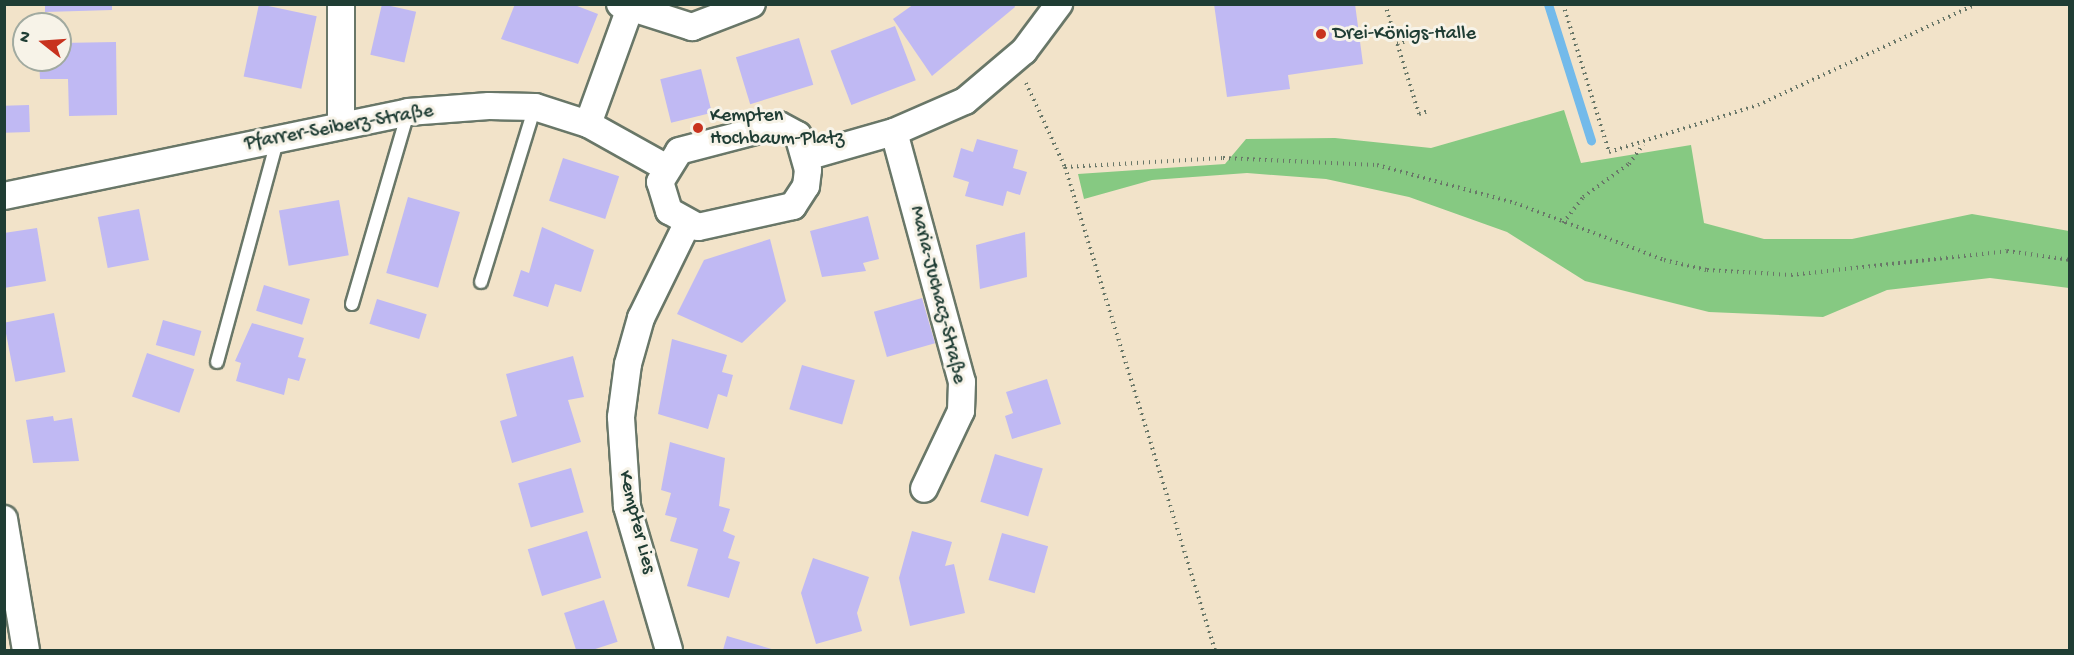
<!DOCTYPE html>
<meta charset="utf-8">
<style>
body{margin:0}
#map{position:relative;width:2074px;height:655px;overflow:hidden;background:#f2e3c9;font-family:"Gochi Hand",sans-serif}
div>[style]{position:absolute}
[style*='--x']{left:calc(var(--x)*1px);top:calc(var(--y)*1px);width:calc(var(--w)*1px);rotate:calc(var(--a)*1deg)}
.green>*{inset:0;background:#86c982}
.stream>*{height:9px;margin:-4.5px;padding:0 4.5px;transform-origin:4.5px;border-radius:4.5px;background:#73baea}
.building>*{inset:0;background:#c0b9f3;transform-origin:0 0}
.path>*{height:4px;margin-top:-2px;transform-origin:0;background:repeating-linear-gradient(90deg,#697768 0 1.5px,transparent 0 6px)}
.roads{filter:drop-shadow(2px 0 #697768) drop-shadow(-2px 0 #697768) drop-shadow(0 2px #697768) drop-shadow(0 -2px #697768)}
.lane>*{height:12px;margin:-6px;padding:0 6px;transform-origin:6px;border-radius:6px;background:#fff}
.street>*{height:26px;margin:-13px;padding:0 13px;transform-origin:13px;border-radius:13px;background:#fff}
.dots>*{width:16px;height:16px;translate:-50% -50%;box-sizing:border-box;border:3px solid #f7f3e8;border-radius:50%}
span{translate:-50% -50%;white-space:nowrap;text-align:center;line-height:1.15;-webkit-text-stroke:6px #f7f3e8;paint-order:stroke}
.poi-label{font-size:20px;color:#1f3d34}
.left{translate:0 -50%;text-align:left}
.street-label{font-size:20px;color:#1f3d34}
.frame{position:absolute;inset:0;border:6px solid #1f3d34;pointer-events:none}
.north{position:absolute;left:12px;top:12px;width:60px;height:60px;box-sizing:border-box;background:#f7f3e8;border:2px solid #a1aaa0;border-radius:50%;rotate:287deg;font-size:16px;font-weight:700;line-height:24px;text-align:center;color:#1f3d34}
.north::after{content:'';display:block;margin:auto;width:21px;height:27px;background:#c8321e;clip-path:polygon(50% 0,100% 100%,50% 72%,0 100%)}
</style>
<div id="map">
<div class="green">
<i style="clip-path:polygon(1564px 110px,1581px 163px,1691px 145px,1704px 223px,1764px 239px,1852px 239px,1972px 214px,2069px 231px,2069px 288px,1990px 278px,1887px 290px,1823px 317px,1709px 312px,1585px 281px,1507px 232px,1409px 197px,1326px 179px,1247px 173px,1152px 180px,1084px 199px,1078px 174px,1225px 164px,1246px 139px,1335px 138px,1431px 148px)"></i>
</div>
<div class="stream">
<i style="--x:1548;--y:4;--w:143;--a:72.5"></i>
</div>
<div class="building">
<i style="clip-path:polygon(45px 4px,112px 4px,112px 10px,45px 12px)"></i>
<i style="left:259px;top:4px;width:59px;height:74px;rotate:12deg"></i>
<i style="left:382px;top:4px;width:35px;height:52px;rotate:13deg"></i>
<i style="clip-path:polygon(515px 4px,572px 4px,598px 14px,578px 64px,501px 39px)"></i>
<i style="clip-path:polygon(914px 4px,1014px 4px,1015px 7px,932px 76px,893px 19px)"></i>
<i style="clip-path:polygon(1214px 4px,1355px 4px,1363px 64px,1288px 75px,1290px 89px,1227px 97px)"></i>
<i style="left:895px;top:26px;width:58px;height:69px;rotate:69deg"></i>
<i style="left:799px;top:38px;width:49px;height:66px;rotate:73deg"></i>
<i style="clip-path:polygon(116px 42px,117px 115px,69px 116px,68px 79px,40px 79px,39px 60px,60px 60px,60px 43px)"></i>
<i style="left:701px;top:69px;width:45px;height:42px;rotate:76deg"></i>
<i style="left:29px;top:105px;width:27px;height:25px;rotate:88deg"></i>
<i style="clip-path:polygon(977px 139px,1018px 150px,1013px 168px,1027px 172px,1020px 195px,1007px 191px,1003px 206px,965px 196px,969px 182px,953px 177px,961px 148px,973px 152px)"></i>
<i style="left:563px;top:158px;width:59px;height:45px;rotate:18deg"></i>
<i style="left:408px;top:197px;width:54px;height:79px;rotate:16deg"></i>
<i style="left:339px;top:200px;width:56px;height:61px;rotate:80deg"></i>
<i style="left:139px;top:209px;width:52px;height:42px;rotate:79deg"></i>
<i style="clip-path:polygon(868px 216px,879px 259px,863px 263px,866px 271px,822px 277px,810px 231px)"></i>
<i style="clip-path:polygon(542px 227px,594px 250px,581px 292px,555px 284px,548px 307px,513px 296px,521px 270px,529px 273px)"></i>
<i style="clip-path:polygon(37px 228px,46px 281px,4px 288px,4px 233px)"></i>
<i style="clip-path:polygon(1025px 232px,1027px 277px,980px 289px,976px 245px)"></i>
<i style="clip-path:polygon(770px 239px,786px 301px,742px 343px,677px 314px,704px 260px)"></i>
<i style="left:264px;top:285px;width:48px;height:27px;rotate:17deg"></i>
<i style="left:922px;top:298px;width:47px;height:50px;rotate:74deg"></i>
<i style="left:377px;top:299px;width:52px;height:26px;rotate:17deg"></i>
<i style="left:54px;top:313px;width:60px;height:51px;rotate:79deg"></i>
<i style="left:163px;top:320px;width:40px;height:26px;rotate:16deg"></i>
<i style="clip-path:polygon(252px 323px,304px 338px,298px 357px,306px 359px,299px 381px,288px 378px,284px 395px,236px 381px,241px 363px,235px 361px)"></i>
<i style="clip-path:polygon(672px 339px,727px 355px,722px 372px,733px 375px,727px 397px,718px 394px,708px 429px,658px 414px)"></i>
<i style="left:147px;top:353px;width:50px;height:46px;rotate:19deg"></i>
<i style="clip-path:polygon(573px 356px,584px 397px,568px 400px,581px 442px,512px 463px,500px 421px,517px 416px,506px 374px)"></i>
<i style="left:802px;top:365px;width:55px;height:46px;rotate:16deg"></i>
<i style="clip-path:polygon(1047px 379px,1061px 424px,1012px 439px,1005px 416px,1013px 413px,1006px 392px)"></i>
<i style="clip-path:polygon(53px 416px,54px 421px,72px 418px,79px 461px,33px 463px,26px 420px)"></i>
<i style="clip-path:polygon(670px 442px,725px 458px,719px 506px,730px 509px,723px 531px,735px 536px,728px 558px,740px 562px,729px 598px,687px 586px,698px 549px,670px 541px,677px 518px,665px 515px,671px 493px,661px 490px)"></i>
<i style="left:995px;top:454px;width:50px;height:50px;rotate:17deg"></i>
<i style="left:571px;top:468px;width:46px;height:55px;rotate:74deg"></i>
<i style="left:587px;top:531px;width:49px;height:62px;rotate:73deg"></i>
<i style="clip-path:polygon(912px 531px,952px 542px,945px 566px,954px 564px,965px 613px,910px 626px,899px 578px)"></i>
<i style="left:1002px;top:533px;width:48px;height:49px;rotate:16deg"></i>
<i style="clip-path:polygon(813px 558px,869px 577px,857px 613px,862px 631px,816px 644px,801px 593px)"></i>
<i style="left:604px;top:600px;width:44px;height:42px;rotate:72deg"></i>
<i style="clip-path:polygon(727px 636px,775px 650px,723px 650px)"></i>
</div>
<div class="path">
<i style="--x:1385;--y:4;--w:115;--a:72.8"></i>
<i style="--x:1419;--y:114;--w:9;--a:-18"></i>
<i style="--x:1563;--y:4;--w:155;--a:72.7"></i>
<i style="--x:1609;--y:152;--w:156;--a:-17.5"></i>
<i style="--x:1758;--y:105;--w:241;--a:-24.8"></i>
<i style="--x:1397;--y:44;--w:9;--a:-18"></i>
<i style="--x:1026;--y:83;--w:93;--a:65.1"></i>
<i style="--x:1065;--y:167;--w:506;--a:72.75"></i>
<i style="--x:1065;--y:167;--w:158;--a:-3.3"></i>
<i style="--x:1223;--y:158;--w:154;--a:2.6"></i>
<i style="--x:1377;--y:165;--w:143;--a:15.4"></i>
<i style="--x:1515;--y:203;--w:160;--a:20.9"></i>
<i style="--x:1664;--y:260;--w:44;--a:13.1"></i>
<i style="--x:1707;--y:270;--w:84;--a:3.4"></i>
<i style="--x:1791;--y:275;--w:217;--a:-6.3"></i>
<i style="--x:2007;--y:251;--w:64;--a:8.1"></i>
<i style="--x:1563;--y:223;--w:33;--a:-52"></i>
<i style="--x:1583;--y:197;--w:57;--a:-35.7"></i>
<i style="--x:1629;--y:164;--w:24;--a:-54"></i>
</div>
<div class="roads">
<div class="lane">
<i style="--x:481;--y:282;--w:183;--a:-72.9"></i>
<i style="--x:352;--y:304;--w:200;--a:-73.7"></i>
<i style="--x:217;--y:362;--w:232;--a:-74.8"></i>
</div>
<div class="street">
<i style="--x:341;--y:4;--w:122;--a:90"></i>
<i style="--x:620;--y:4;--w:76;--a:17.7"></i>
<i style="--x:692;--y:27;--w:64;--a:-21"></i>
<i style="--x:588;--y:124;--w:123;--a:-70.1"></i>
<i style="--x:779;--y:125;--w:21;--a:28"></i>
<i style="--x:798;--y:135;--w:36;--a:74"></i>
<i style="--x:808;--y:170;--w:16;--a:97"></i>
<i style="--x:806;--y:186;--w:24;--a:123"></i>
<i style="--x:793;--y:206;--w:97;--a:167.5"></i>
<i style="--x:698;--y:227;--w:33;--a:-151"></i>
<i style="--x:669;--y:211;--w:30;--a:-107"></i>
<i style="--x:660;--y:182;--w:36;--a:-58"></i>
<i style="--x:679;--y:151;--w:103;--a:-14.6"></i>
<i style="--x:894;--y:132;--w:259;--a:74.8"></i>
<i style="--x:962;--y:382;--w:29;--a:92"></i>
<i style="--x:961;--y:411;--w:86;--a:115.4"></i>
<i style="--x:806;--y:157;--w:91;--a:-15.9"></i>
<i style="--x:894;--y:132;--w:77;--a:-23.6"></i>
<i style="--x:965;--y:101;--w:77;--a:-40.3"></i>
<i style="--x:1024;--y:51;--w:59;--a:-53.3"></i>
<i style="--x:4;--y:196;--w:413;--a:-11.7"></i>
<i style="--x:408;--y:112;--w:81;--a:-4.2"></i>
<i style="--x:489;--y:106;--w:46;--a:1.2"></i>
<i style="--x:535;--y:107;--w:56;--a:17.8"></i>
<i style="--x:588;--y:124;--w:88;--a:29.2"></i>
<i style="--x:4;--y:519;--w:133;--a:80.5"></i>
<i style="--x:669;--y:650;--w:150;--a:-106.3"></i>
<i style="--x:627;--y:506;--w:89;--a:-93.9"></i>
<i style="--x:621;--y:417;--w:53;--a:-82.5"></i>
<i style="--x:628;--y:364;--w:48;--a:-74.2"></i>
<i style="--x:641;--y:318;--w:105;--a:-63.9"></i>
</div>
</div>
<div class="dots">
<i style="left:1321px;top:34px;background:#c8321e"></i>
<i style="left:698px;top:128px;background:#c8321e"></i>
</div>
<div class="poi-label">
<span class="left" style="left:1333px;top:34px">Drei-Königs-Halle</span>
<span class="left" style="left:710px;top:128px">Kempten<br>Hochbaum-Platz</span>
</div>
<div class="street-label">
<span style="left:339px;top:128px;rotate:-10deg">Pfarrer-Seiberz-Straße</span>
<span style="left:937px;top:295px;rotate:76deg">Maria-Juchacz-Straße</span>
<span style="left:636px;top:522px;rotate:76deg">Kempter Lies</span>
</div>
<div class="frame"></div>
<div class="north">N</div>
</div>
